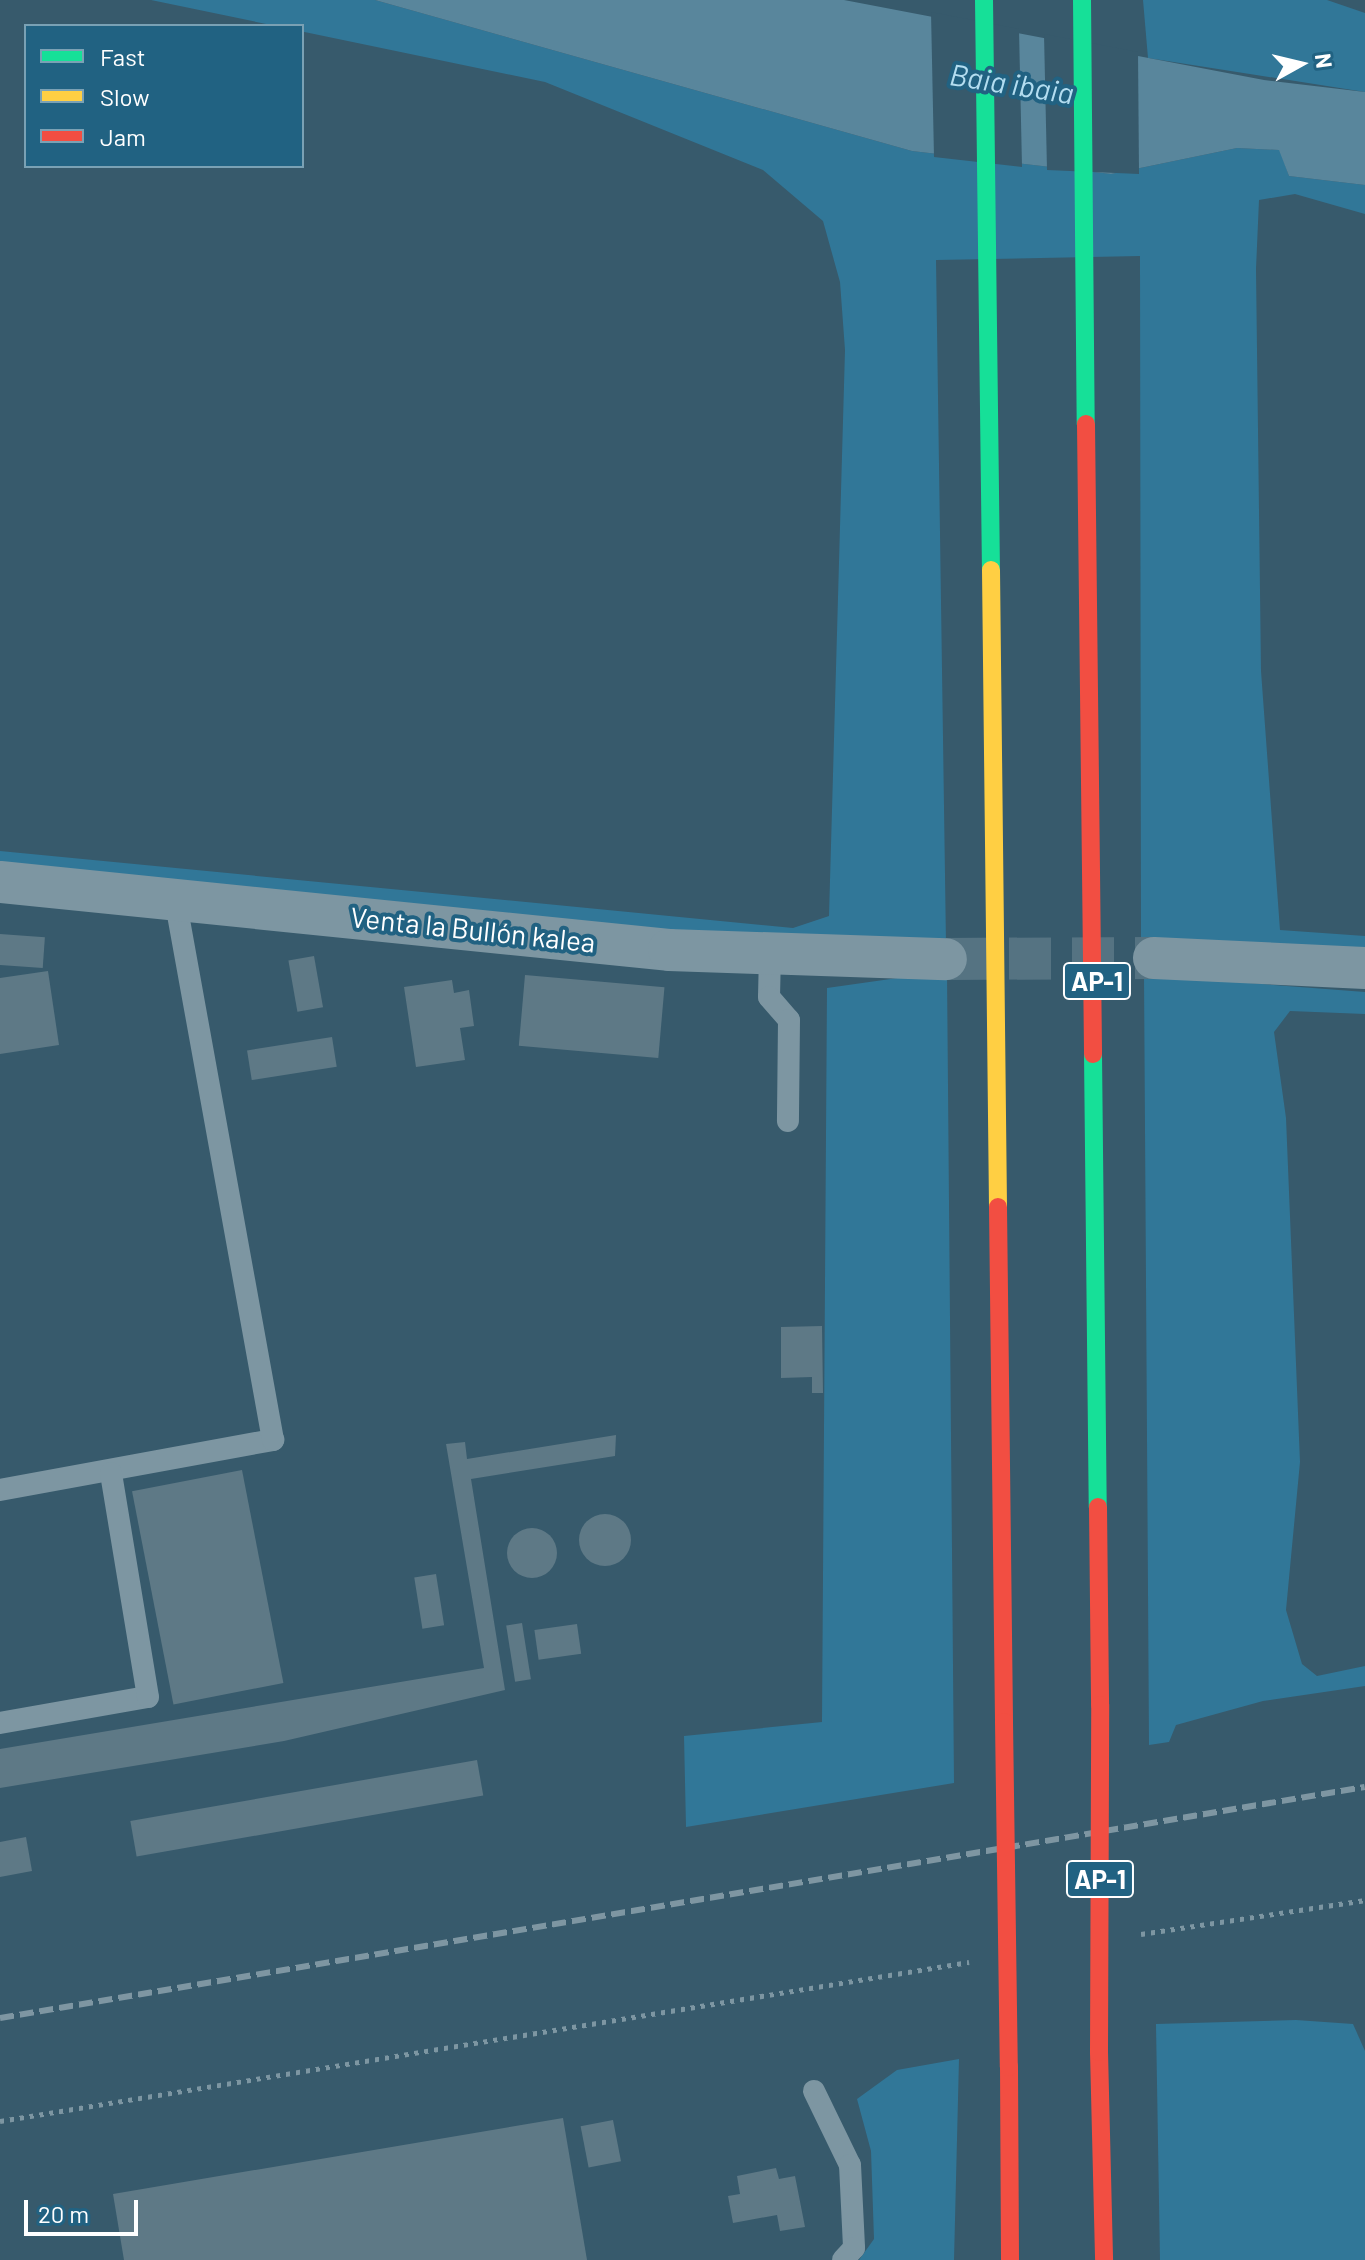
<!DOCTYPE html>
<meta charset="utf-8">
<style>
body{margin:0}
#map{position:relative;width:1365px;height:2260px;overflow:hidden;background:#375a6c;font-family:Barlow,sans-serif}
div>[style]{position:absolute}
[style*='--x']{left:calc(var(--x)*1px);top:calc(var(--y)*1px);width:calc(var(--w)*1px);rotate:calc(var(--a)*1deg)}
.green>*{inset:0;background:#317798}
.water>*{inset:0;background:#59869c}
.pier>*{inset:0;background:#375a6c}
.building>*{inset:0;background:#5e7986;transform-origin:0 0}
.round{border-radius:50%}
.street-tunnel>*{height:42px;margin-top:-21px;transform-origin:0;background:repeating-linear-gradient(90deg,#557382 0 42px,transparent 0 63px)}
.path>*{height:5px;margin-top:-2.5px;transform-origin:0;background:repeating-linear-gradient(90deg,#7d96a2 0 4px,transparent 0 10px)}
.lane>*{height:22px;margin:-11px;padding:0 11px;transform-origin:11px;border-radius:11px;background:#7d96a2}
.street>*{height:42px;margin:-21px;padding:0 21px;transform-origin:21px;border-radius:21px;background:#7d96a2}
.fast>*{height:18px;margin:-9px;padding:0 9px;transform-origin:9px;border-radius:9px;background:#16e098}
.slow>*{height:18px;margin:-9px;padding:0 9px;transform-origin:9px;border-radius:9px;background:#ffcf43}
.jam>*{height:18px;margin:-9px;padding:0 9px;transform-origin:9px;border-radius:9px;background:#f24e42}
.rail>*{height:6px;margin-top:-3px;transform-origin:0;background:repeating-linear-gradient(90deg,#7e96a2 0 14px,transparent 0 20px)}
.jam-bridge>*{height:18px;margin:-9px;padding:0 9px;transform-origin:9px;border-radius:9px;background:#f24e42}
span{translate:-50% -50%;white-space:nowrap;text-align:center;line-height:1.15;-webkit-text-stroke:8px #216282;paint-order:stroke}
.shield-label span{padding:2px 6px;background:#216282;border:2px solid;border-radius:6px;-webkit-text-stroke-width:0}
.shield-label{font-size:26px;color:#fff;font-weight:700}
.street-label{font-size:28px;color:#fff}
.water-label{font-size:30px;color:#b3ddf0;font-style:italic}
.legend{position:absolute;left:24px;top:24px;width:280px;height:144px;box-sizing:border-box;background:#216282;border:2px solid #7aa1b4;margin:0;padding:10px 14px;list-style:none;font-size:24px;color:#fff}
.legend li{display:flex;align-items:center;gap:16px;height:40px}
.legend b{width:40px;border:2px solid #7aa1b4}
.north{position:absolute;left:1261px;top:24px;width:80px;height:80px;-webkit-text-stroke:6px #216282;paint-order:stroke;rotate:82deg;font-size:22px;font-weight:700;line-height:32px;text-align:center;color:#fff}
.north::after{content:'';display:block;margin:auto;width:28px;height:36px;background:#fff;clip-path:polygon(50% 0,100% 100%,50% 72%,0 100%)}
.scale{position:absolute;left:24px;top:2200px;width:114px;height:36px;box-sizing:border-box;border:4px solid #fff;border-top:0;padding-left:10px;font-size:24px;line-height:28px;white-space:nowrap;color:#fff;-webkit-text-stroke:6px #216282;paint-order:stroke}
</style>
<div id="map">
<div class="green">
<i style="clip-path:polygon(151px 0,375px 0,912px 151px,1111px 174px,1237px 148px,1280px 150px,1289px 176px,1365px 185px,1365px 214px,1295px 194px,1259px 200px,1256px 269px,1261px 671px,1280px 930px,1365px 936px,1365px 950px,1141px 945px,1140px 256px,936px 260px,946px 943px,598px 930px,0 862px,0 851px,793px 928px,829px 916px,845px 350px,840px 282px,823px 221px,763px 170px,545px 82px)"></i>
<i style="clip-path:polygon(1143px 0,1327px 0,1365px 13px,1365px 92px,1148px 58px)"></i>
<i style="clip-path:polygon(947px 971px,954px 1783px,686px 1827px,684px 1736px,822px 1722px,827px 988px)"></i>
<i style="clip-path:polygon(1144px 975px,1365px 992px,1365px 1014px,1290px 1011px,1274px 1032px,1286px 1118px,1300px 1462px,1286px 1610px,1302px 1664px,1317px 1676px,1365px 1666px,1365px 1686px,1263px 1701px,1176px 1725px,1169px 1742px,1149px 1745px)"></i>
<i style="clip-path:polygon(1296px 2020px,1353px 2024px,1365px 2051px,1365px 2260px,1160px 2260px,1156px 2024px)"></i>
<i style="clip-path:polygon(959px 2059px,954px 2260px,859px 2260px,874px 2239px,871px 2151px,857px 2099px,897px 2070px)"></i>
</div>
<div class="water">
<i style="clip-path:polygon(375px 0,844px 0,1264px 80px,1365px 92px,1365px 185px,1289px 176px,1279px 150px,1237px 148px,1111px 174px,912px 151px)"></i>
</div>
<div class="pier">
<i style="clip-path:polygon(931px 12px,1019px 29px,1022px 167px,934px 157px)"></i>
<i style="clip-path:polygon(1044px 34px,1138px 52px,1139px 174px,1047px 170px)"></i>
</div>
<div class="building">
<i style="left:0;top:934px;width:45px;height:31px;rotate:4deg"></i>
<i style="left:314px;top:956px;width:52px;height:26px;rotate:80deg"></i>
<i style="clip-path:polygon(48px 971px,59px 1045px,0 1054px,0 978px)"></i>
<i style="left:525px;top:975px;width:140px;height:71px;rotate:5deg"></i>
<i style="clip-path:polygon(452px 980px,454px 993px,469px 990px,474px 1026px,460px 1028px,465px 1060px,416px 1067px,404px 987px)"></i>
<i style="left:332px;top:1037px;width:30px;height:86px;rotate:81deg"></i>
<i style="clip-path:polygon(822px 1326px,823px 1393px,812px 1393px,812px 1377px,781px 1378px,781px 1327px)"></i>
<i style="clip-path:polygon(616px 1435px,615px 1456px,471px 1479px,505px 1690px,284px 1741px,0 1788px,0 1749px,484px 1668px,446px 1444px,465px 1442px,467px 1459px)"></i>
<i style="left:242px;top:1470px;width:217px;height:112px;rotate:79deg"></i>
<i class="round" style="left:579px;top:1514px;width:52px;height:52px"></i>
<i class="round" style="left:507px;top:1528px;width:50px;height:50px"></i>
<i style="left:436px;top:1574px;width:52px;height:22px;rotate:81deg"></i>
<i style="left:522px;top:1623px;width:57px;height:16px;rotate:81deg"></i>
<i style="left:577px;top:1624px;width:30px;height:43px;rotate:82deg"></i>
<i style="left:477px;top:1760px;width:36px;height:352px;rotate:80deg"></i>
<i style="clip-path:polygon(26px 1837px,32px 1871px,0 1877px,0 1842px)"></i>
<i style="clip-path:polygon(563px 2118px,587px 2260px,124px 2260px,113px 2194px)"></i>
<i style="left:613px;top:2120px;width:42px;height:33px;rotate:79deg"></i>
<i style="clip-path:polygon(776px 2168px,779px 2179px,795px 2176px,805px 2227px,780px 2231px,777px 2215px,733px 2223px,728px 2196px,740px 2194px,737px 2176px)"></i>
</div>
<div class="street-tunnel">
<i style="--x:946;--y:959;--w:208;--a:-0.3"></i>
</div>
<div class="path">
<i style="--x:1141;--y:1934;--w:227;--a:-8.6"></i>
<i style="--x:0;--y:2121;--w:982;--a:-9.32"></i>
</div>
<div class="lane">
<i style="--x:770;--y:953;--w:44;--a:91.3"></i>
<i style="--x:769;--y:997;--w:30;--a:49"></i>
<i style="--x:789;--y:1020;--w:101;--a:90.6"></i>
<i style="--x:0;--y:1490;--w:278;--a:-10.4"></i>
<i style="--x:273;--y:1440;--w:551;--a:-100.25"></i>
<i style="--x:0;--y:1723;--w:150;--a:-10"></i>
<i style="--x:148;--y:1697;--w:227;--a:-99.4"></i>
<i style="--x:814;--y:2091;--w:82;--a:64.1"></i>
<i style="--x:850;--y:2165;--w:83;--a:87.2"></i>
<i style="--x:854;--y:2248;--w:16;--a:133"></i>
</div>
<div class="street">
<i style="--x:0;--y:882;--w:672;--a:5.8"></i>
<i style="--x:669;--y:950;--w:277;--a:1.9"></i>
<i style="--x:1154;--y:958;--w:211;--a:2.7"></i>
</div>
<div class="fast">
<i style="--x:984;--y:0;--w:570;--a:89.3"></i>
<i style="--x:1082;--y:0;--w:424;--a:89.5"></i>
<i style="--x:1093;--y:1054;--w:453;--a:89.4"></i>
</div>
<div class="slow">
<i style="--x:991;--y:570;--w:637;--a:89.37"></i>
</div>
<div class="jam">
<i style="--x:1086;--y:424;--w:630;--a:89.36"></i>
<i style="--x:998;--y:1207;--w:515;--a:89.33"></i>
<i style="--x:1098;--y:1507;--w:198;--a:89.4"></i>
<i style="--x:1099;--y:2052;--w:208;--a:88.6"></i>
<i style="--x:1009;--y:2067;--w:193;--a:89.7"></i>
</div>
<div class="rail">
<i style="--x:0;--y:2018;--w:1384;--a:-9.61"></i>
</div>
<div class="jam-bridge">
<i style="--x:1004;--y:1722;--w:345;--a:89.2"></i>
<i style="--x:1099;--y:2052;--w:347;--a:-89.8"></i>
</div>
<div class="shield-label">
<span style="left:1097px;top:981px">AP-1</span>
<span style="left:1100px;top:1879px">AP-1</span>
</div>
<div class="street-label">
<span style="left:473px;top:929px;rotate:6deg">Venta la Bullón kalea</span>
</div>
<div class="water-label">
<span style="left:1012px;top:83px;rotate:9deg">Baia ibaia</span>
</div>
<ul class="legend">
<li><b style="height:10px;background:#16e098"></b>Fast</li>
<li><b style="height:10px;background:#ffcf43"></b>Slow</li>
<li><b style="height:10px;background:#f24e42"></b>Jam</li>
</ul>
<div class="north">N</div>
<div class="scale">20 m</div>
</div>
